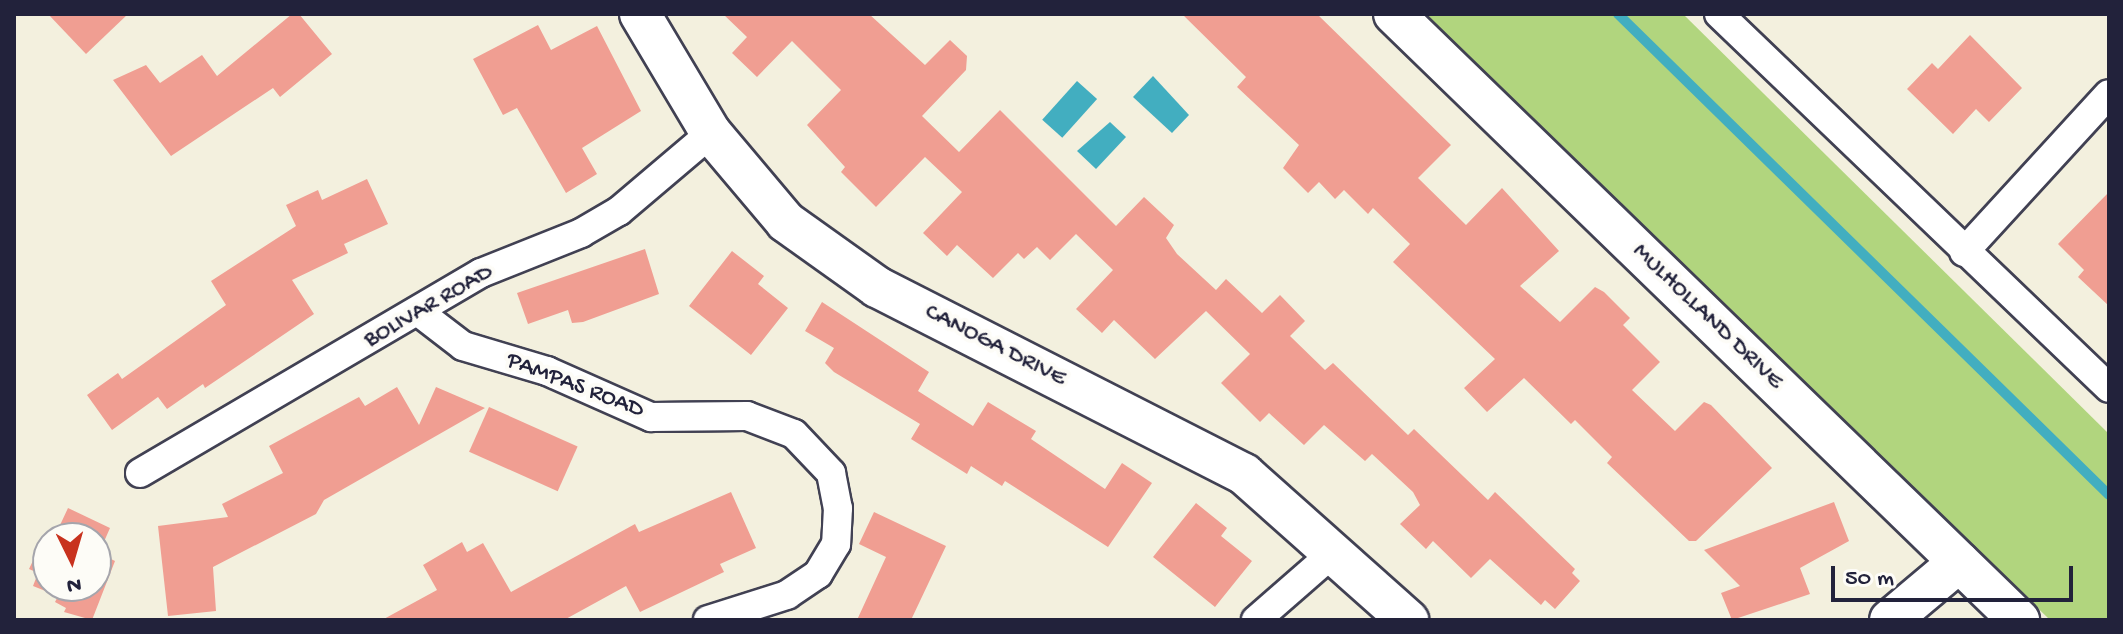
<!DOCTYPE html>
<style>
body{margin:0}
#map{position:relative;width:2123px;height:634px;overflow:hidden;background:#f3f0de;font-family:"Gochi Hand",sans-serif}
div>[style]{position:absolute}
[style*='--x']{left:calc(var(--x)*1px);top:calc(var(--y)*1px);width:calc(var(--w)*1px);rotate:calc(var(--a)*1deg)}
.green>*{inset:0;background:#b1d57e}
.water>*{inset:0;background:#42aec0;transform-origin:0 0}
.stream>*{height:10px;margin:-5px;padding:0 5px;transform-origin:5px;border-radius:5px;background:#42aec0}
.building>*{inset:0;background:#f09e92;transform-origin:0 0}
.roads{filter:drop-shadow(2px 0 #414153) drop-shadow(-2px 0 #414153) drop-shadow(0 2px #414153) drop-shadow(0 -2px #414153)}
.street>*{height:28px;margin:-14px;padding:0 14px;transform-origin:14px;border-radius:14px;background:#fff}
.secondary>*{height:40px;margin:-20px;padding:0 20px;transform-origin:20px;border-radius:20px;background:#fff}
span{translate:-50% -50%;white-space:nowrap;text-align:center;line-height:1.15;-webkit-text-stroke:8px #fdfcf7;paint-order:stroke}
.street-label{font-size:24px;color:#22223b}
.frame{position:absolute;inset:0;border:16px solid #22223b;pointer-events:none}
.north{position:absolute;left:32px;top:522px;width:80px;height:80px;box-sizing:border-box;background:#fdfcf7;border:2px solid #a5a5ac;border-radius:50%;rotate:175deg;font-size:22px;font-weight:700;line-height:32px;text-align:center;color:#22223b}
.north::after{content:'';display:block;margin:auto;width:28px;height:36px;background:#c8321e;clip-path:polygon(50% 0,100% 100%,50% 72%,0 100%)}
.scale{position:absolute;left:1831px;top:566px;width:242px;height:36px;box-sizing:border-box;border:4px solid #22223b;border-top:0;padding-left:10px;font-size:24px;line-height:28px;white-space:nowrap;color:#22223b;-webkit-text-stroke:6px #fdfcf7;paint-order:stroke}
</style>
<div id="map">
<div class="green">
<i style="clip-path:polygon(1423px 14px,1683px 14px,2109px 434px,2109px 620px,2050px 620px)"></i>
</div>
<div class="water">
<i style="clip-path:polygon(1153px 76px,1189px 115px,1172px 133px,1133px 97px)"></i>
<i style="left:1077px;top:81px;width:27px;height:52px;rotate:42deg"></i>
<i style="clip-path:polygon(1110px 122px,1126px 137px,1096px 169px,1077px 151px)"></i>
</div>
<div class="stream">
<i style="--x:1618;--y:14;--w:687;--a:44.41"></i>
</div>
<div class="building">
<i style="clip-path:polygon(48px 14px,128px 14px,86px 54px)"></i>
<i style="clip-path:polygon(292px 14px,299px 14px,332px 54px,280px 97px,273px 88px,171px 156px,113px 80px,146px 65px,160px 83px,202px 55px,217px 76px)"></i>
<i style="clip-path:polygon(723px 14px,869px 14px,925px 65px,950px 40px,967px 56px,966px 70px,922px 116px,959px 152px,1000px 110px,1116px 226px,1144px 197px,1174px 225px,1166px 238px,1177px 254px,1216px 290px,1226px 279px,1262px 313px,1280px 295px,1305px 321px,1290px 336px,1325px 370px,1333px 363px,1408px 435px,1414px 429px,1488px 500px,1495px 492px,1575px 569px,1572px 573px,1580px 581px,1555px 609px,1545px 600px,1541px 605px,1490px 559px,1471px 578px,1433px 541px,1426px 549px,1400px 524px,1420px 505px,1413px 492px,1372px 454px,1365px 461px,1324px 425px,1304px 445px,1269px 413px,1260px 422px,1221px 383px,1250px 354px,1206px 311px,1155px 359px,1114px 320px,1102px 333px,1076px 309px,1113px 270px,1076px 234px,1050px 260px,1037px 247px,1024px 259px,1018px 253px,993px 278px,957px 245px,947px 256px,923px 233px,962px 192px,925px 157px,876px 207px,841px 172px,845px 167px,807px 125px,841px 90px,792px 41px,757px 77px,732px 53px,747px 37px)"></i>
<i style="clip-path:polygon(1182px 14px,1317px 14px,1451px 145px,1418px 178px,1466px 225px,1502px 188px,1559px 251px,1520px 286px,1560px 322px,1595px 287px,1604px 292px,1630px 318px,1623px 325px,1660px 362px,1632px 390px,1675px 431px,1704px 402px,1711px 405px,1772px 468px,1696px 541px,1689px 541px,1607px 463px,1612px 457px,1575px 420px,1571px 424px,1524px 378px,1487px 412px,1464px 388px,1495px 359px,1393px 262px,1410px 244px,1373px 208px,1368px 214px,1344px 190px,1335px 199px,1319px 182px,1308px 193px,1283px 168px,1299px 145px,1237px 87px,1246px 77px)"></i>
<i style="clip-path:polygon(538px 25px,551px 50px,597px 26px,641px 111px,582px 148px,597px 174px,566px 193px,517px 108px,503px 115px,473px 59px)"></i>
<i style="clip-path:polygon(1970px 35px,2022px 88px,1989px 122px,1976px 109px,1953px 134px,1907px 89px,1932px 63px,1938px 69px)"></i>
<i style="clip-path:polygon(367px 179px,388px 224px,344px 244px,348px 253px,292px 280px,314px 314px,205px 388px,203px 384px,167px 409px,158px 397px,112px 430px,87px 395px,118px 373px,122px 379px,226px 305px,211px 281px,296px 226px,286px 205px,318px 190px,322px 200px)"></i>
<i style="clip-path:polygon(2109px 192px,2109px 306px,2078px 277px,2084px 270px,2058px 244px)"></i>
<i style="clip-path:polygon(645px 249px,659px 294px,583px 322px,572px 323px,568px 310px,528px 324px,517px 293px)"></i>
<i style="clip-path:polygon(732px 251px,764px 276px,758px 284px,788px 308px,751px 355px,689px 306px)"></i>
<i style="clip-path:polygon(822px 302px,929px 372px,918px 391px,973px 426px,988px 402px,1036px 431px,1031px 439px,1105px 489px,1122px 463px,1152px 483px,1108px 547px,1005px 481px,1002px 486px,971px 466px,967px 474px,911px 439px,920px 424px,834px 372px,825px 363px,834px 348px,805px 331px)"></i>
<i style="clip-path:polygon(397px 387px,419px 425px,436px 387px,485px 408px,324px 500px,316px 514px,213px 567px,216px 611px,168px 616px,158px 526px,228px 517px,222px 504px,283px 473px,269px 446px,359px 397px,365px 406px)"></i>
<i style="left:489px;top:407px;width:97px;height:49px;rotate:24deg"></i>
<i style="clip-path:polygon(731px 492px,756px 548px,720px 564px,724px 572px,640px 612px,626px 586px,564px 620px,382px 620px,437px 590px,423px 565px,462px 542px,467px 552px,483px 543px,511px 592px,635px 524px,639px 532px)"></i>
<i style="clip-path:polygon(1834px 502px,1849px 541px,1800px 568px,1810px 594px,1732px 620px,1721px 593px,1740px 586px,1704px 550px)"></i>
<i style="clip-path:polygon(1196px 503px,1227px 528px,1221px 536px,1252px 561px,1215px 607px,1153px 557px)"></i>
<i style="clip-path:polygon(68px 508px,110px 528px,99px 553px,115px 561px,92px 620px,64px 612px,66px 608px,55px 602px,58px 596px,33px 586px,38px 573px,29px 569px,40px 546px,48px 549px,48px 586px,96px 586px,96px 538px,54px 538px)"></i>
<i style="clip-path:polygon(874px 512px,946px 546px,911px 620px,857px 620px,886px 557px,859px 544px)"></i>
</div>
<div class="roads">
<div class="street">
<i style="--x:1719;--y:14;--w:540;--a:43.8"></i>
<i style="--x:1964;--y:252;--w:214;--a:-47.5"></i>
<i style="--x:420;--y:313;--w:54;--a:37.5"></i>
<i style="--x:463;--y:346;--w:88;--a:16.6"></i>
<i style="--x:547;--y:371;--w:114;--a:23.9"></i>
<i style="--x:651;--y:417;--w:96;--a:-0.6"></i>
<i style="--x:747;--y:416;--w:50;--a:21"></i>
<i style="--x:794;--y:434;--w:54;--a:46.5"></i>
<i style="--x:831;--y:473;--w:36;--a:79"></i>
<i style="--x:838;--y:508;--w:36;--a:93"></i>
<i style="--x:836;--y:544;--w:35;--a:121"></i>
<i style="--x:818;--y:574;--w:37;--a:146"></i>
<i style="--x:787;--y:595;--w:83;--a:162.4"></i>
<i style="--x:140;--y:473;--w:395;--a:-30.4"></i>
<i style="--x:481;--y:273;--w:108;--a:-21.8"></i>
<i style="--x:581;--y:233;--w:44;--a:-30.1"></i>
<i style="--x:619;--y:211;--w:121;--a:-40.3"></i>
<i style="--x:1256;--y:620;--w:105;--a:-41.1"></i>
</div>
<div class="secondary">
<i style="--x:640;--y:14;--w:139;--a:59.2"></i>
<i style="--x:711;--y:133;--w:116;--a:49.9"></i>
<i style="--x:786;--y:222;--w:112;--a:35.5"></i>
<i style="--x:877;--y:287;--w:412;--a:27"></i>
<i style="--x:1244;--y:474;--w:220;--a:41.7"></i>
<i style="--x:1394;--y:14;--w:871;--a:44.12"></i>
<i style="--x:1890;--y:620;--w:90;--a:-40"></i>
</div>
</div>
<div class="street-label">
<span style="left:429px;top:307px;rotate:-30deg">BOLIVAR ROAD</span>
<span style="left:1707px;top:317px;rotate:44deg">MULHOLLAND DRIVE</span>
<span style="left:995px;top:346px;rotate:27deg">CANOGA DRIVE</span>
<span style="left:575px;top:386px;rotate:21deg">PAMPAS ROAD</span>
</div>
<div class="frame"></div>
<div class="north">N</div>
<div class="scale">50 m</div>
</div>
